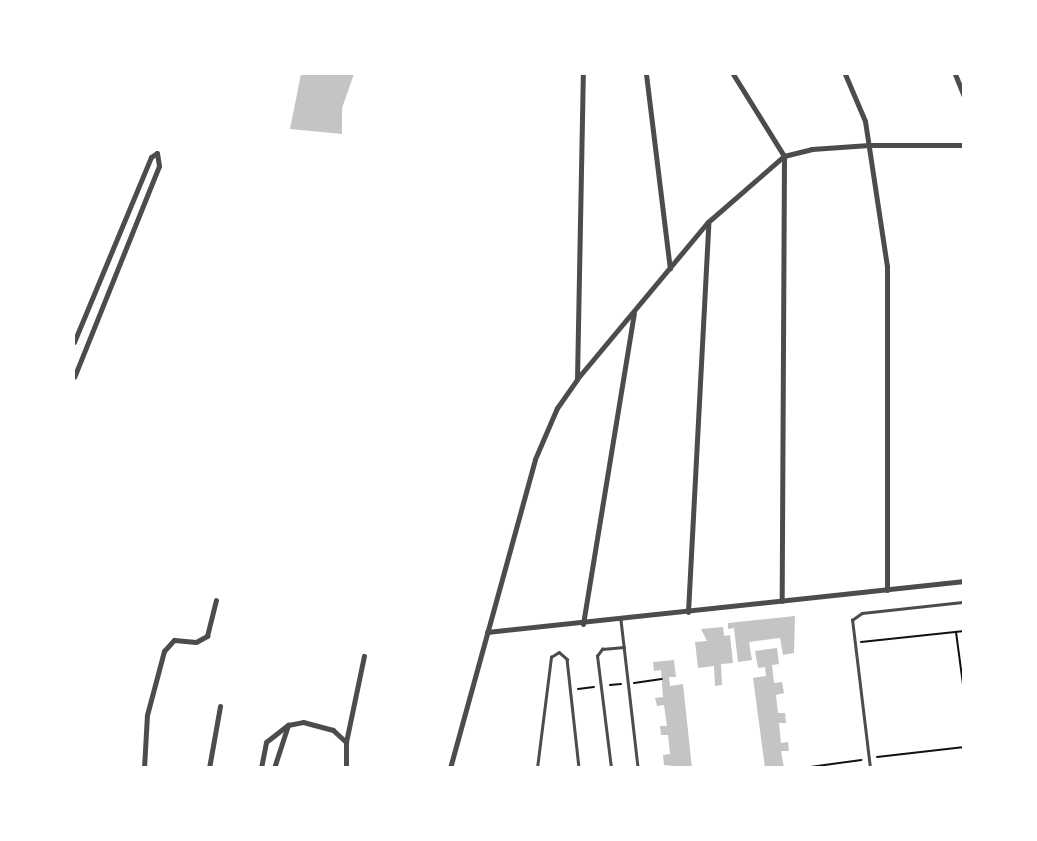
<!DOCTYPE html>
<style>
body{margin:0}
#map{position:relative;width:1037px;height:841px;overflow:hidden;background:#fff;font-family:Manrope,sans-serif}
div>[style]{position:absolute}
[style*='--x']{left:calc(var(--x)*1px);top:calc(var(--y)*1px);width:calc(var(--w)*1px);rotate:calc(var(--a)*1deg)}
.building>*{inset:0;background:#c4c4c4}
.path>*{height:2px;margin:-1px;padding:0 1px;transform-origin:1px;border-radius:1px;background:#111}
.service>*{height:2.5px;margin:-1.25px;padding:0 1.25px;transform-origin:1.25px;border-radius:1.25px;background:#4c4c4c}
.minor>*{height:5px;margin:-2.5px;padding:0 2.5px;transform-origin:2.5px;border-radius:2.5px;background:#4c4c4c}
span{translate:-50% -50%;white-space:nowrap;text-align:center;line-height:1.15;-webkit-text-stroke:5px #fff;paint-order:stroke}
.frame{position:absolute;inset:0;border:75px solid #fff;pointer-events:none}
</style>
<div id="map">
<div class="building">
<i style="clip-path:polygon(301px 74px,354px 74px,342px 108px,342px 134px,290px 129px)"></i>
<i style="clip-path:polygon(795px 616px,794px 653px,783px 655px,780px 638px,749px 642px,752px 660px,738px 662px,734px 628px,728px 629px,728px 623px)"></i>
<i style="clip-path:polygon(723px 627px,724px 636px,730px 635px,733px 663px,721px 664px,722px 685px,715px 686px,714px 666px,698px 668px,695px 642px,707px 641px,701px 629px)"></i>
<i style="clip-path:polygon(777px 648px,779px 664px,772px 665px,774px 683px,782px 682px,784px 693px,776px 695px,778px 713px,785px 713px,786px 723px,779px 723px,781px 743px,788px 742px,789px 751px,781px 751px,784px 768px,765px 768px,753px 678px,766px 676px,765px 667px,758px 668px,755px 651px)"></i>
<i style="clip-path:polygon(674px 660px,676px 677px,669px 677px,670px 686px,683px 684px,692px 768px,664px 765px,663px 755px,670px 754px,668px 735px,661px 735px,660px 726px,667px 726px,664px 705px,657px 706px,655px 698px,663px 697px,661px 670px,654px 671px,653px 662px)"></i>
</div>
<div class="path">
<i style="--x:956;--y:632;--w:61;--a:82.4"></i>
<i style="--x:861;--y:642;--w:104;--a:-6.1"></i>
<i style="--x:634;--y:683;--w:28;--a:-8"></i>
<i style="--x:610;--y:685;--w:11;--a:-5"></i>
<i style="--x:578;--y:689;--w:16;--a:-7"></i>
<i style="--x:877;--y:757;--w:88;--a:-6.6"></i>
<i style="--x:803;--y:768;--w:59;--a:-7.9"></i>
</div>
<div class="service">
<i style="--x:621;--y:620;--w:149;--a:83.4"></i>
<i style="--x:537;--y:768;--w:112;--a:-82.8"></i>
<i style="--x:551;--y:657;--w:9;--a:-32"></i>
<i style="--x:559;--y:652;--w:11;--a:41"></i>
<i style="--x:567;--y:659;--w:110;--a:83.7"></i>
<i style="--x:611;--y:768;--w:113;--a:-97.1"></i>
<i style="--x:597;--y:656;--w:9;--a:-54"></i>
<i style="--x:602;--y:649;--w:22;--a:-5"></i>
<i style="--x:870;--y:768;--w:149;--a:-96.9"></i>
<i style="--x:852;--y:620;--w:12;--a:-35"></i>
<i style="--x:862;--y:613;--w:103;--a:-6.2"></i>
</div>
<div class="minor">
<i style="--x:646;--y:74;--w:196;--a:83"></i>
<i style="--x:733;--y:74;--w:97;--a:58.1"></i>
<i style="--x:784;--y:156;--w:445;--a:90.3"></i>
<i style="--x:845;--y:74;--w:51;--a:66.9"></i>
<i style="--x:865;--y:121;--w:147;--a:81.4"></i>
<i style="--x:887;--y:266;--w:324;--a:90"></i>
<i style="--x:955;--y:74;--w:24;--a:68"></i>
<i style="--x:74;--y:342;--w:200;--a:-67.4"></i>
<i style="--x:151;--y:157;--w:7;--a:-34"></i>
<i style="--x:157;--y:153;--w:13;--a:81"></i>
<i style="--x:159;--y:166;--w:227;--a:111.9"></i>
<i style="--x:577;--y:379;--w:305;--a:-88.9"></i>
<i style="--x:688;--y:612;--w:389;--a:-87"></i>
<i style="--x:583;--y:624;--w:315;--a:-80.7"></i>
<i style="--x:487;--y:632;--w:480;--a:-6.1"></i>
<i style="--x:346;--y:742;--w:88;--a:-78.2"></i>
<i style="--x:144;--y:768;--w:53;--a:-86.8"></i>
<i style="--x:147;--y:715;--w:66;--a:-75.1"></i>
<i style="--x:164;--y:651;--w:15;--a:-48"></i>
<i style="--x:174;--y:640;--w:22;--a:5"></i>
<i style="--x:196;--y:642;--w:13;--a:-29"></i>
<i style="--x:207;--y:636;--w:37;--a:-76"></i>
<i style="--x:209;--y:768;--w:63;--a:-79.9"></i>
<i style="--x:261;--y:768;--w:26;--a:-79"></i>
<i style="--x:266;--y:742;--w:28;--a:-38"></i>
<i style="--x:274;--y:768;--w:45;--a:-72"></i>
<i style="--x:288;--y:725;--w:15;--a:-11"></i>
<i style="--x:303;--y:722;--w:31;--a:15"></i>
<i style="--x:333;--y:730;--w:18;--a:43"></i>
<i style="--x:346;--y:742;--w:26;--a:90"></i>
<i style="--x:450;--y:768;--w:320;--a:-74.6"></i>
<i style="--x:535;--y:459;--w:56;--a:-66.7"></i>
<i style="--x:557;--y:408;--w:35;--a:-55"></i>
<i style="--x:577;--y:379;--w:204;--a:-50.2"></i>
<i style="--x:708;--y:222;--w:101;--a:-41"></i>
<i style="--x:784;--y:156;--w:29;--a:-14"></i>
<i style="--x:812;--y:149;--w:57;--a:-4"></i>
<i style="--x:869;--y:145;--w:95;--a:0"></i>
</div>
<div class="frame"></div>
</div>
